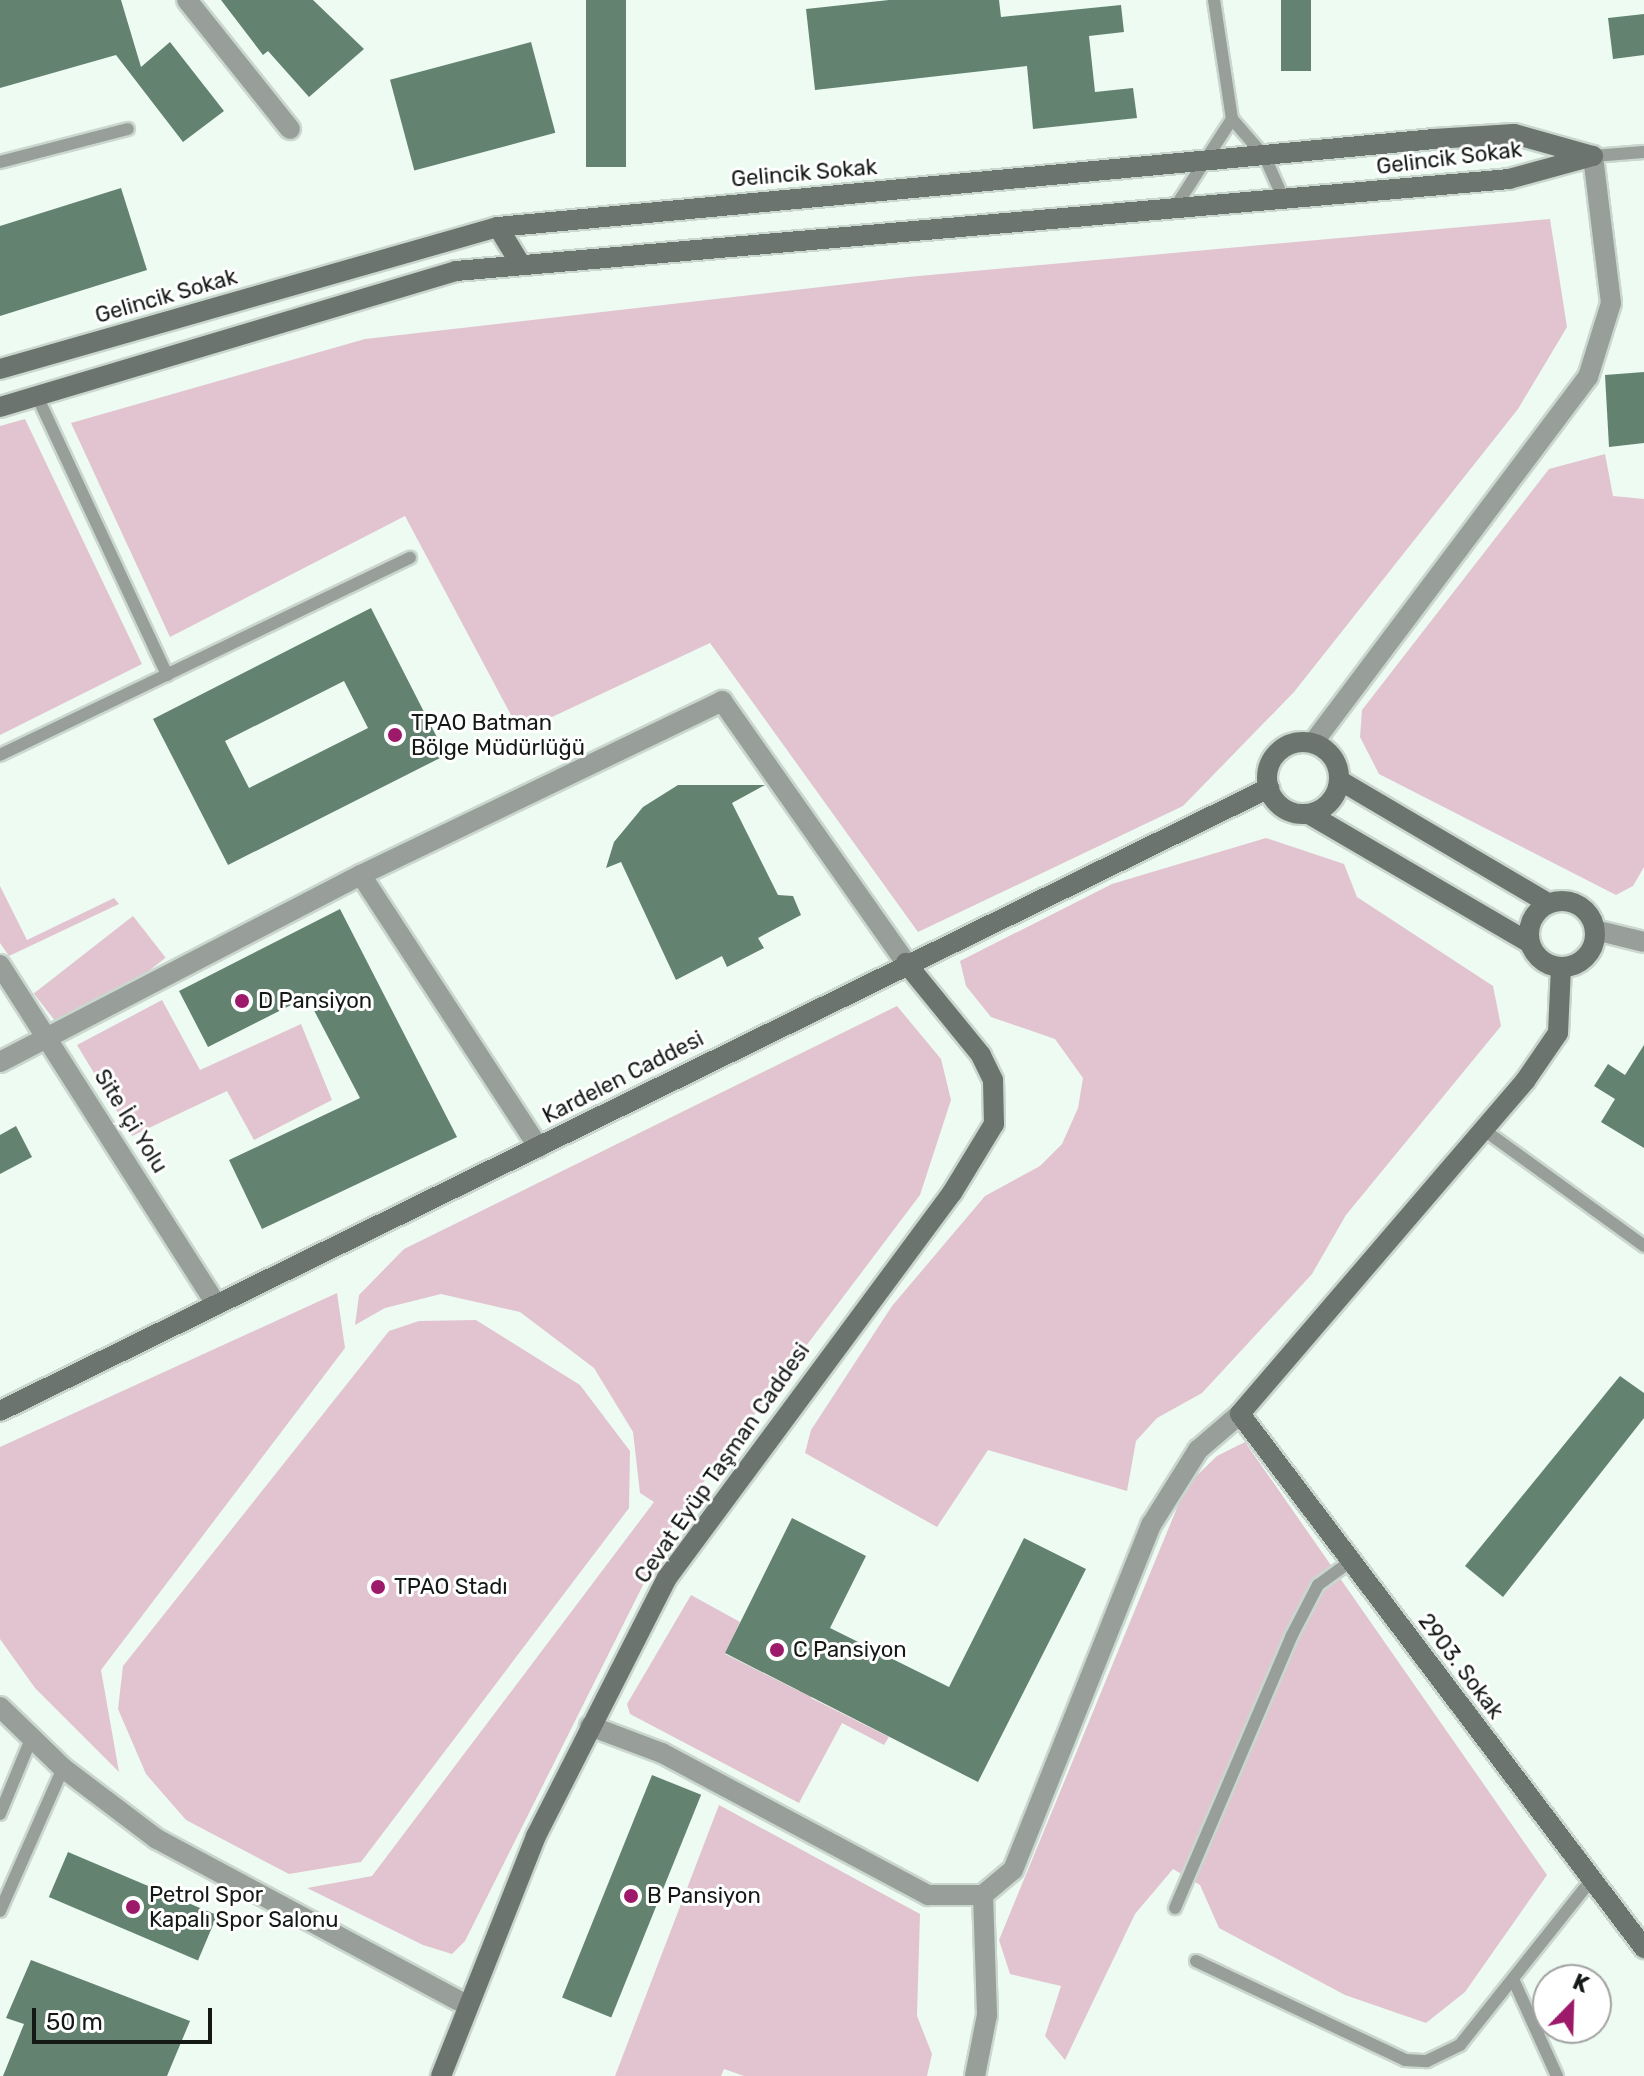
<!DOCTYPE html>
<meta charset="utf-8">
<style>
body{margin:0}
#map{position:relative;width:1644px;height:2076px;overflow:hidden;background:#edfbf2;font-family:Rubik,sans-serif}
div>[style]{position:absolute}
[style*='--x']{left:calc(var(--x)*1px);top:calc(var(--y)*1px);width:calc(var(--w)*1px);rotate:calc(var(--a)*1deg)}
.green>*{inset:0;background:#e2c4d1;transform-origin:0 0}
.building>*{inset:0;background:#638370;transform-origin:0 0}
.roads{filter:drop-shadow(2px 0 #cad7cf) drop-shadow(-2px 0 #cad7cf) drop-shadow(0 2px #cad7cf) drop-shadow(0 -2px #cad7cf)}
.lane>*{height:12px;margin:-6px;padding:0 6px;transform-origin:6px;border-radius:6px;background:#989e9a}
.street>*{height:20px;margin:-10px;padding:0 10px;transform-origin:10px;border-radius:10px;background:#989e9a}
.secondary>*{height:20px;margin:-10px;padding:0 10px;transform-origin:10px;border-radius:10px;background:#6c746f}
.secondary>.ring{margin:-10px;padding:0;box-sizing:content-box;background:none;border:20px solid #6c746f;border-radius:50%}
.dots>*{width:22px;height:22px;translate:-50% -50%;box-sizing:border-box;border:4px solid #fff;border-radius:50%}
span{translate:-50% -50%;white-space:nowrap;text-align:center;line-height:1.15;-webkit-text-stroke:6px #fff;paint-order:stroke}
.street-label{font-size:22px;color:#141916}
.poi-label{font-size:22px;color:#141916}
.left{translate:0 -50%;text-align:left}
.north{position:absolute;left:1532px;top:1964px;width:80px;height:80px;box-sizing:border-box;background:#fff;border:2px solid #a1a3a2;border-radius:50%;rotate:23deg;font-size:22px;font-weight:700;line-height:32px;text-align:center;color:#141916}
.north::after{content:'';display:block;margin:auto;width:28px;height:36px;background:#9d196a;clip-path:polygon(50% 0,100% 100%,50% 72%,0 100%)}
.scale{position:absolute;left:32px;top:2008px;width:180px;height:36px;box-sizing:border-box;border:4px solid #141916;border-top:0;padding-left:10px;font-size:24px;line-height:28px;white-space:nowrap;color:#141916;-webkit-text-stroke:6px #fff;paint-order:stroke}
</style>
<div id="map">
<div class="green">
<i style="clip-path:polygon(1550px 219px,1567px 327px,1518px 409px,1294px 692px,1183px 806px,918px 932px,710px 643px,520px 732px,405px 516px,170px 637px,71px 423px,365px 339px,908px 277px)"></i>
<i style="clip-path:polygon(25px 419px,142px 664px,0 735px,0 426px)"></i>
<i style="clip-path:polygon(1605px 454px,1613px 496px,1644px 499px,1644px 867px,1633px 886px,1616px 895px,1379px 774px,1360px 737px,1362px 710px,1549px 469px)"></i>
<i style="clip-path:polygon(1266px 838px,1344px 864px,1357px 897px,1493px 986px,1501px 1026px,1346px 1215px,1312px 1274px,1202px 1393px,1157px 1418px,1136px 1441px,1127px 1491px,988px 1450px,937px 1527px,805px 1453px,811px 1430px,892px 1306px,985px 1196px,1040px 1166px,1062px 1144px,1078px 1108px,1083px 1078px,1055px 1039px,991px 1017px,966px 986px,960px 961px,1112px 884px)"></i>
<i style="clip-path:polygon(0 886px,27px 940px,114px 898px,119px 904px,9px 956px,0 943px)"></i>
<i style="left:133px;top:916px;width:53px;height:126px;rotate:52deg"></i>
<i style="clip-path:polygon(162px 1000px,200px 1070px,301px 1024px,332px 1100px,254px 1140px,227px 1091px,132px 1136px,77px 1045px)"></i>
<i style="clip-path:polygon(897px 1006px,941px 1059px,951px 1100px,920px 1195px,677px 1517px,465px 1941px,452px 1954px,423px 1945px,307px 1888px,372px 1876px,654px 1502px,640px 1493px,633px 1432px,594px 1368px,520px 1312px,441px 1294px,385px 1308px,355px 1325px,359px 1295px,404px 1249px)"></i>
<i style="clip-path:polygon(337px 1293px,345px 1348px,101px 1670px,119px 1772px,35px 1688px,0 1639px,0 1447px)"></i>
<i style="clip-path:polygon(476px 1320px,580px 1385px,630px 1451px,629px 1508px,361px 1862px,289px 1874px,186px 1820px,146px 1774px,118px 1709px,123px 1666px,389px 1331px,419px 1321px)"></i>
<i style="clip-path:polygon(1245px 1442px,1547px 1875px,1465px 1992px,1426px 2023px,1345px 1995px,1219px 1928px,1200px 1885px,1173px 1869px,1135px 1914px,1065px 2060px,1045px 2036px,1061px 1986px,1010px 1974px,999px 1940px,1186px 1486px,1217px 1456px)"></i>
<i style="clip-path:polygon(691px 1595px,740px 1622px,725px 1654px,799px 1691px,826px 1669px,811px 1698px,889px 1737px,884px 1745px,842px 1723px,799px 1803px,630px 1714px,627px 1704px)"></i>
<i style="clip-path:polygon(719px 1805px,920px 1914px,917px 2016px,932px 2054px,927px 2076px,744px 2076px,724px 2069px,721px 2076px,615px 2076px)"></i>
</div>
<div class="building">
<i style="clip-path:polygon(0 0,121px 0,141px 67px,170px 42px,224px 111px,183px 142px,116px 55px,0 88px)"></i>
<i style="clip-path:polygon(221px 0,313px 0,364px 49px,309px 97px,268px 51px,263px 55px)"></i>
<i style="left:586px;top:0;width:40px;height:167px"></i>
<i style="clip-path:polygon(889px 0,999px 0,1001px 17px,1121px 5px,1124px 32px,1089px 36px,1095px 92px,1133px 88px,1137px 118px,1033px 129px,1027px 66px,815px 90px,806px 9px)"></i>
<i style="left:1281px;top:0;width:30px;height:71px"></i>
<i style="clip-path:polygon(1644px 14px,1644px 55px,1613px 59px,1608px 18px)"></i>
<i style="left:531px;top:42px;width:94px;height:146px;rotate:75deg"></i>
<i style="clip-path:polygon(121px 188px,147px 270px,0 316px,0 226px)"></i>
<i style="clip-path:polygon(1644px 372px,1644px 443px,1609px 447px,1605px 375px)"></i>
<i style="clip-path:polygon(evenodd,371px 608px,446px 755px,228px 865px,153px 719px,371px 608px,344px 681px,368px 728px,249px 788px,225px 741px,344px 681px)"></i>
<i style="clip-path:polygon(678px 785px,765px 785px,732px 803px,778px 895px,793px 896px,801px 915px,758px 938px,764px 948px,727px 967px,722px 956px,676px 980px,621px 862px,606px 868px,614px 842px,643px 807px)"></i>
<i style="clip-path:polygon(340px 909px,457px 1137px,262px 1229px,229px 1160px,360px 1098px,307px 997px,208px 1047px,179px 991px)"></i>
<i style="clip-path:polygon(1644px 1045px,1644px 1148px,1601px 1122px,1615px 1099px,1594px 1086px,1608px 1064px,1625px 1075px)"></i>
<i style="clip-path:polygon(16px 1126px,32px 1157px,0 1174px,0 1135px)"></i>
<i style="clip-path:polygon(1620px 1376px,1644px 1393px,1644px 1418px,1503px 1597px,1465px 1566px)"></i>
<i style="clip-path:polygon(792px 1518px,866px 1556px,830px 1628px,949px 1687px,1024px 1538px,1086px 1569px,978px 1782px,725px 1653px)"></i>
<i style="left:652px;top:1775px;width:53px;height:240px;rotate:22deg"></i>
<i style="left:68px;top:1852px;width:162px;height:49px;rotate:23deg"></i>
<i style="clip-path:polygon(31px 1960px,190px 2021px,167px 2076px,3px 2076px,24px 2024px,6px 2018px)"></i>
</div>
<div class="roads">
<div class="lane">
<i style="--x:1214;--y:0;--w:120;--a:81.4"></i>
<i style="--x:1593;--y:156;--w:51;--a:-4.5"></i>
<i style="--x:0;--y:162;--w:132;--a:-14.5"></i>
<i style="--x:1174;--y:209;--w:107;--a:-57.2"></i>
<i style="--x:1232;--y:119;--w:50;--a:49"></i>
<i style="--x:1265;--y:157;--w:47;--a:66.2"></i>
<i style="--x:37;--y:396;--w:308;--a:65"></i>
<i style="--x:0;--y:755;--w:455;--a:-25.7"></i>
<i style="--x:1484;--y:1130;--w:198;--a:35.9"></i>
<i style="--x:0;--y:1814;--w:81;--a:-67.5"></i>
<i style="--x:1175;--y:1908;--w:295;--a:-66.8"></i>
<i style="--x:1291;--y:1637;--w:59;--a:-62.6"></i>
<i style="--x:1318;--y:1585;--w:41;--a:-36"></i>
<i style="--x:0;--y:1911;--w:156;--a:-66.2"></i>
<i style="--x:1196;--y:1961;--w:231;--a:25.3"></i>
<i style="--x:1405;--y:2060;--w:22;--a:3"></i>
<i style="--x:1427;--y:2061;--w:37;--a:-26"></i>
<i style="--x:1460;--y:2045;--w:212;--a:-51.5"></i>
<i style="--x:1513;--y:1979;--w:107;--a:65.6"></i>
</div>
<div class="street">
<i style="--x:187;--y:0;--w:165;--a:51.4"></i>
<i style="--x:1313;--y:743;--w:458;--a:-53.1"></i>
<i style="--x:1588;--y:377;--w:77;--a:-72.7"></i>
<i style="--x:1611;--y:303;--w:148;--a:-97"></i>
<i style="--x:361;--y:875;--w:325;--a:56.9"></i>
<i style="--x:1595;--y:930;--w:50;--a:13.8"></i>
<i style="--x:0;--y:965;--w:403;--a:57.5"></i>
<i style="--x:0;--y:1062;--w:407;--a:-27.4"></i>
<i style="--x:361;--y:875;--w:401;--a:-25.7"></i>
<i style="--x:722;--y:701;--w:320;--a:54.9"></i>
<i style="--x:0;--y:1707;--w:88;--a:44.1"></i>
<i style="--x:63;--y:1768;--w:118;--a:37.1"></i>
<i style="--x:157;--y:1839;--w:349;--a:28.2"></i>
<i style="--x:590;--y:1726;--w:77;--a:20.6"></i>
<i style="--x:662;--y:1753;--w:302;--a:28.1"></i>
<i style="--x:928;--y:1895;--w:55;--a:0"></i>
<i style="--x:983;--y:1895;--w:39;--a:-40"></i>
<i style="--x:1013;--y:1870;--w:372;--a:-68.2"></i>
<i style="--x:1151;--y:1525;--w:89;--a:-57.9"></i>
<i style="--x:1198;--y:1450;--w:55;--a:-40.6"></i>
<i style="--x:975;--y:2076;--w:62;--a:-78.9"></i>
<i style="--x:987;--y:2015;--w:120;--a:-91.9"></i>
</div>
<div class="secondary">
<i style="--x:498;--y:227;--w:44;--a:58.8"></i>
<i style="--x:0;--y:369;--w:518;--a:-15.92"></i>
<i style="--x:498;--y:227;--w:940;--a:-5.37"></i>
<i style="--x:1434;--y:139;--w:80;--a:-3.6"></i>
<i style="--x:1514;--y:134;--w:82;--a:15.6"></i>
<i style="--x:0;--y:407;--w:476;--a:-16.6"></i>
<i style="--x:456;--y:271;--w:1057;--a:-4.99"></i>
<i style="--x:1509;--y:179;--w:87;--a:-15.3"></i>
<i class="ring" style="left:1267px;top:742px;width:52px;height:52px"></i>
<i style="--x:1339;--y:780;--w:243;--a:30.5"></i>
<i style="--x:1309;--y:814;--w:256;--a:30.3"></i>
<i class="ring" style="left:1529px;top:901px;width:46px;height:46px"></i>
<i style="--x:1561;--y:967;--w:66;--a:92.6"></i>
<i style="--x:1558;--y:1033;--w:58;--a:124.5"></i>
<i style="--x:1525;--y:1081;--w:438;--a:130.6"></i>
<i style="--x:1240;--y:1414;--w:670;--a:52.89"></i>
<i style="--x:0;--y:1411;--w:1414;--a:-26.15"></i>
<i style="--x:441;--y:2076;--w:258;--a:-68.4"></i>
<i style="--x:536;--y:1836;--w:289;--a:-63.1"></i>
<i style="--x:667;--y:1578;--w:479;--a:-53.5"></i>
<i style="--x:952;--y:1193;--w:81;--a:-58.7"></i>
<i style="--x:994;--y:1124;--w:44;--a:-91.3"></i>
<i style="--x:993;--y:1080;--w:28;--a:-116"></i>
<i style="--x:981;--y:1055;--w:119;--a:-129.2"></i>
</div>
</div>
<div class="dots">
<i style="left:395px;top:735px;background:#9d196a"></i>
<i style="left:242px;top:1001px;background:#9d196a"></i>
<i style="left:378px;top:1587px;background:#9d196a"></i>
<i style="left:777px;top:1650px;background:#9d196a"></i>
<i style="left:631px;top:1896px;background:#9d196a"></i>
<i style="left:133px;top:1907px;background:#9d196a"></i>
</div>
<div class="street-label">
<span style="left:1449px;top:158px;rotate:-7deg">Gelincik Sokak</span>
<span style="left:804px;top:173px;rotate:-5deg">Gelincik Sokak</span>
<span style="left:166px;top:296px;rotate:-16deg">Gelincik Sokak</span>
<span style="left:623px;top:1077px;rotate:-27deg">Kardelen Caddesi</span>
<span style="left:131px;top:1121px;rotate:58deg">Site İçi Yolu</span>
<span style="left:722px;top:1463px;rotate:-55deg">Cevat Eyüp Taşman Caddesi</span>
<span style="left:1461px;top:1666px;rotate:53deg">2903. Sokak</span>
</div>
<div class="poi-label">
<span class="left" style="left:411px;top:735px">TPAO Batman<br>Bölge Müdürlüğü</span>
<span class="left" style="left:258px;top:1001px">D Pansiyon</span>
<span class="left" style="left:394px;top:1587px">TPAO Stadı</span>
<span class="left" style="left:793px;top:1650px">C Pansiyon</span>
<span class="left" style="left:149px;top:1907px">Petrol Spor<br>Kapalı Spor Salonu</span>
<span class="left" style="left:647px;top:1896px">B Pansiyon</span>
</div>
<div class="north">K</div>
<div class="scale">50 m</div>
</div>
